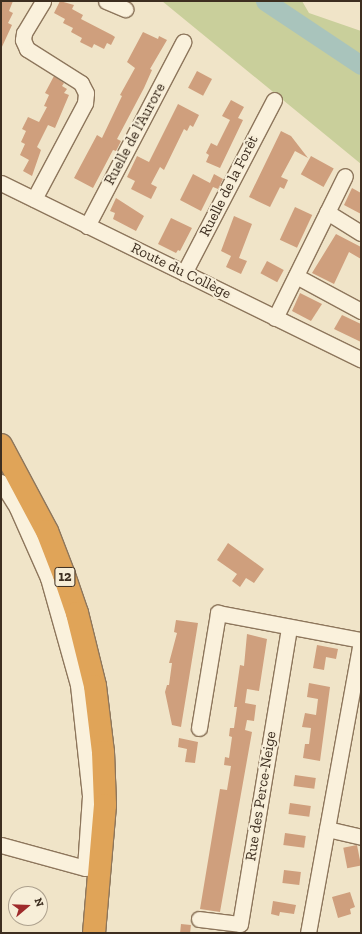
<!DOCTYPE html>
<meta charset="utf-8">
<style>
body{margin:0}
#map{position:relative;width:362px;height:934px;overflow:hidden;background:#f0e4c8;font-family:"Zilla Slab",serif}
div>[style]{position:absolute}
[style*='--x']{left:calc(var(--x)*1px);top:calc(var(--y)*1px);width:calc(var(--w)*1px);rotate:calc(var(--a)*1deg)}
.green>*{inset:0;background:#c9cf9b}
.river>*{height:19px;margin:-9.5px;padding:0 9.5px;transform-origin:9.5px;border-radius:9.5px;background:#a9c4bc}
.building>*{inset:0;background:#cf9f7d;transform-origin:0 0}
.roads{filter:drop-shadow(1px 0 #8d765c) drop-shadow(-1px 0 #8d765c) drop-shadow(0 1px #8d765c) drop-shadow(0 -1px #8d765c)}
.minor>*{height:15px;margin:-7.5px;padding:0 7.5px;transform-origin:7.5px;border-radius:7.5px;background:#faf1dc}
.highway>*{height:22px;margin:-11px;padding:0 11px;transform-origin:11px;border-radius:11px;background:#e0a458}
span{translate:-50% -50%;white-space:nowrap;text-align:center;line-height:1.15;-webkit-text-stroke:4px #f7eed8;paint-order:stroke}
.shield-label span{padding:1px 3px;background:#f7eed8;border:1px solid;border-radius:3px;-webkit-text-stroke-width:0}
.shield-label{font-size:14px;color:#3d2e20;font-weight:700}
.street-label{font-size:15px;color:#3d2e20}
.frame{position:absolute;inset:0;border:2px solid #3d2e20;pointer-events:none}
.north{position:absolute;left:8px;top:886px;width:40px;height:40px;box-sizing:border-box;background:#f7eed8;border:1px solid #ada18e;border-radius:50%;rotate:71deg;font-size:11px;font-weight:700;line-height:16px;text-align:center;color:#3d2e20}
.north::after{content:'';display:block;margin:auto;width:14px;height:18px;background:#9e2a2b;clip-path:polygon(50% 0,100% 100%,50% 72%,0 100%)}
</style>
<div id="map">
<div class="green">
<i style="clip-path:polygon(162px 1px,302px 1px,309px 13px,361px 31px,361px 164px)"></i>
</div>
<div class="river">
<i style="--x:265;--y:1;--w:115;--a:33.7"></i>
</div>
<div class="building">
<i style="clip-path:polygon(1px 1px,13px 1px,9px 11px,13px 13px,8px 23px,12px 25px,1px 49px)"></i>
<i style="clip-path:polygon(60px 1px,74px 5px,72px 9px,83px 15px,81px 19px,112px 35px,115px 37px,111px 45px,107px 43px,104px 49px,94px 44px,92px 48px,80px 42px,82px 38px,71px 32px,73px 28px,63px 23px,65px 19px,54px 13px)"></i>
<i style="clip-path:polygon(143px 32px,158px 39px,159px 36px,167px 40px,150px 69px,152px 70px,144px 88px,117px 139px,121px 141px,116px 151px,113px 150px,93px 188px,74px 178px,97px 135px,102px 138px,122px 96px,120px 95px,135px 68px,127px 62px)"></i>
<i style="left:197px;top:71px;width:17px;height:19px;rotate:28deg"></i>
<i style="clip-path:polygon(54px 76px,64px 83px,62px 86px,67px 89px,64px 93px,69px 95px,55px 128px,48px 125px,37px 147px,41px 150px,32px 176px,23px 171px,29px 160px,20px 155px,25px 144px,21px 142px,26px 131px,22px 129px,28px 117px,39px 122px,47px 107px,44px 106px,49px 95px,45px 93px)"></i>
<i style="clip-path:polygon(231px 100px,244px 107px,238px 118px,243px 120px,220px 168px,206px 162px,209px 155px,206px 153px,211px 143px,217px 146px,230px 120px,222px 116px)"></i>
<i style="clip-path:polygon(178px 104px,199px 115px,193px 127px,190px 125px,187px 131px,184px 129px,164px 170px,160px 167px,151px 184px,157px 187px,151px 199px,131px 189px,135px 181px,127px 177px,137px 156px,149px 162px)"></i>
<i style="clip-path:polygon(281px 131px,291px 136px,308px 158px,295px 151px,281px 177px,288px 180px,284px 189px,280px 187px,270px 207px,249px 197px)"></i>
<i style="left:311px;top:156px;width:26px;height:21px;rotate:29deg"></i>
<i style="clip-path:polygon(193px 174px,210px 183px,214px 174px,223px 179px,218px 189px,213px 187px,201px 211px,180px 200px)"></i>
<i style="clip-path:polygon(352px 188px,361px 193px,361px 214px,344px 205px)"></i>
<i style="clip-path:polygon(116px 198px,144px 216px,136px 231px,113px 219px,115px 213px,110px 211px)"></i>
<i style="left:295px;top:207px;width:19px;height:36px;rotate:25deg"></i>
<i style="clip-path:polygon(234px 216px,252px 224px,239px 258px,247px 261px,241px 274px,226px 267px,231px 256px,221px 251px)"></i>
<i style="clip-path:polygon(171px 218px,192px 228px,180px 251px,178px 250px,176px 253px,158px 244px)"></i>
<i style="clip-path:polygon(336px 234px,361px 247px,361px 259px,349px 252px,334px 284px,312px 273px)"></i>
<i style="left:267px;top:261px;width:19px;height:14px;rotate:28deg"></i>
<i style="clip-path:polygon(300px 293px,322px 304px,311px 321px,292px 311px)"></i>
<i style="clip-path:polygon(342px 315px,361px 324px,361px 342px,334px 329px)"></i>
<i style="clip-path:polygon(228px 543px,264px 569px,254px 583px,246px 578px,240px 587px,232px 581px,237px 574px,217px 560px)"></i>
<i style="clip-path:polygon(176px 620px,198px 623px,181px 727px,172px 725px,165px 692px,167px 685px,169px 685px,172px 663px,169px 663px,177px 633px,174px 632px)"></i>
<i style="clip-path:polygon(247px 634px,267px 639px,259px 691px,247px 689px,245px 703px,256px 705px,254px 721px,247px 720px,245px 730px,252px 732px,220px 912px,200px 909px,220px 789px,227px 790px,231px 766px,224px 765px,225px 757px,229px 758px,232px 737px,229px 736px,230px 728px,234px 728px,237px 707px,234px 707px,240px 665px,244px 666px)"></i>
<i style="clip-path:polygon(317px 645px,338px 649px,336px 659px,326px 657px,324px 670px,313px 668px)"></i>
<i style="clip-path:polygon(309px 683px,330px 687px,320px 761px,303px 758px,305px 744px,309px 744px,311px 728px,302px 727px,305px 713px,316px 715px,318px 699px,307px 697px)"></i>
<i style="clip-path:polygon(179px 738px,198px 742px,195px 763px,185px 762px,187px 749px,178px 747px)"></i>
<i style="left:295px;top:775px;width:21px;height:11px;rotate:8deg"></i>
<i style="left:290px;top:803px;width:21px;height:11px;rotate:8deg"></i>
<i style="left:285px;top:833px;width:21px;height:12px;rotate:8deg"></i>
<i style="left:357px;top:845px;width:21px;height:14px;rotate:79deg"></i>
<i style="left:284px;top:870px;width:17px;height:13px;rotate:7deg"></i>
<i style="clip-path:polygon(350px 892px,355px 907px,350px 909px,351px 914px,338px 918px,332px 897px)"></i>
<i style="clip-path:polygon(273px 901px,296px 905px,294px 914px,280px 912px,279px 916px,271px 914px)"></i>
<i style="left:181px;top:924px;width:10px;height:9px;rotate:6deg"></i>
</div>
<div class="roads">
<div class="minor">
<i style="--x:106;--y:1;--w:21;--a:23"></i>
<i style="--x:1;--y:183;--w:401;--a:26.1"></i>
<i style="--x:34;--y:199;--w:109;--a:-62"></i>
<i style="--x:85;--y:103;--w:10;--a:-84"></i>
<i style="--x:86;--y:93;--w:11;--a:-117"></i>
<i style="--x:81;--y:83;--w:64;--a:-147.8"></i>
<i style="--x:27;--y:49;--w:10;--a:-114"></i>
<i style="--x:23;--y:40;--w:7;--a:-82"></i>
<i style="--x:24;--y:33;--w:37;--a:-59"></i>
<i style="--x:327;--y:212;--w:40;--a:32"></i>
<i style="--x:87;--y:226;--w:208;--a:-62.4"></i>
<i style="--x:184;--y:273;--w:195;--a:-62.5"></i>
<i style="--x:296;--y:276;--w:74;--a:28.3"></i>
<i style="--x:275;--y:318;--w:158;--a:-63.8"></i>
<i style="--x:1;--y:482;--w:31;--a:58"></i>
<i style="--x:17;--y:508;--w:77;--a:66.1"></i>
<i style="--x:48;--y:578;--w:111;--a:74.3"></i>
<i style="--x:78;--y:685;--w:112;--a:83.8"></i>
<i style="--x:90;--y:796;--w:72;--a:94"></i>
<i style="--x:85;--y:868;--w:87;--a:-164.7"></i>
<i style="--x:199;--y:728;--w:117;--a:-80.6"></i>
<i style="--x:218;--y:613;--w:146;--a:10.7"></i>
<i style="--x:327;--y:829;--w:35;--a:13"></i>
<i style="--x:199;--y:919;--w:41;--a:7"></i>
<i style="--x:240;--y:924;--w:301;--a:-80.6"></i>
<i style="--x:308;--y:933;--w:298;--a:-79.7"></i>
</div>
<div class="highway">
<i style="--x:1;--y:445;--w:98;--a:61.9"></i>
<i style="--x:47;--y:531;--w:47;--a:68.9"></i>
<i style="--x:64;--y:575;--w:40;--a:71.1"></i>
<i style="--x:77;--y:613;--w:75;--a:76.1"></i>
<i style="--x:95;--y:686;--w:66;--a:83.1"></i>
<i style="--x:103;--y:752;--w:53;--a:87.8"></i>
<i style="--x:105;--y:805;--w:128;--a:94.9"></i>
</div>
</div>
<div class="shield-label">
<span style="left:65px;top:577px">12</span>
</div>
<div class="street-label">
<span style="left:135px;top:134px;rotate:-62deg">Ruelle de l'Aurore</span>
<span style="left:229px;top:186px;rotate:-63deg">Ruelle de la Forêt</span>
<span style="left:181px;top:271px;rotate:26deg">Route du Collège</span>
<span style="left:261px;top:796px;rotate:-81deg">Rue des Perce-Neige</span>
</div>
<div class="frame"></div>
<div class="north">N</div>
</div>
